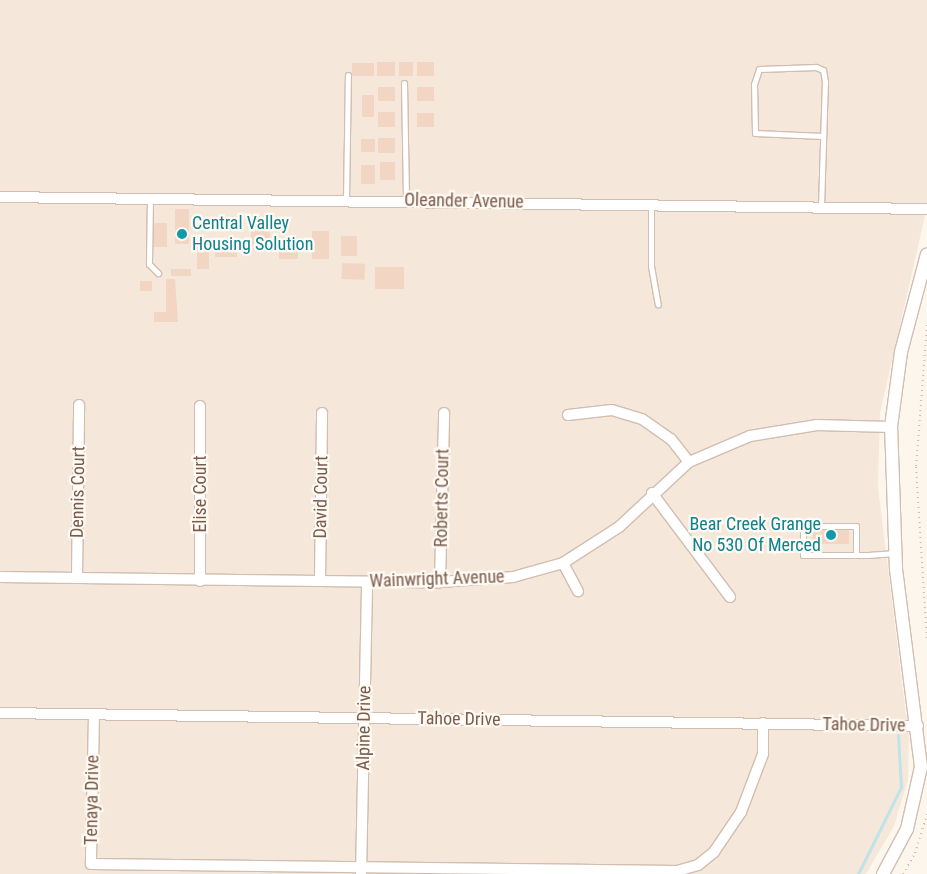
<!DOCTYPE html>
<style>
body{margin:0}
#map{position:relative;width:927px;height:874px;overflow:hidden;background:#fdf6ec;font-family:"Roboto Condensed",sans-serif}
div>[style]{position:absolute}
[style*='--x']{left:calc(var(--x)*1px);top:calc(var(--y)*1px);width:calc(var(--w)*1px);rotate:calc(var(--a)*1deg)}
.residential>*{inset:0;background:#f5e8da}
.stream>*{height:3px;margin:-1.5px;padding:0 1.5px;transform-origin:1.5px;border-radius:1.5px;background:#bfe3e8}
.building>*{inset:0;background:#f3d5c3;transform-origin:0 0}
.path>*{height:2px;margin-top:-1px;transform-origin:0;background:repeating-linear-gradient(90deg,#d9b8a5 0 1px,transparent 0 5px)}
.roads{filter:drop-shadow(1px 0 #d1beb0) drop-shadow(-1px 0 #d1beb0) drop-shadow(0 1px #d1beb0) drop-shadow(0 -1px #d1beb0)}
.service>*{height:5px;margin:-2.5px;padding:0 2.5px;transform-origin:2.5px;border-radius:2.5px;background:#fff}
.minor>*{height:10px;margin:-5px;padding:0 5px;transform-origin:5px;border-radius:5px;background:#fff}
.tertiary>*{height:12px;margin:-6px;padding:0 6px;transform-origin:6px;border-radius:6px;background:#fff}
.dots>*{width:14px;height:14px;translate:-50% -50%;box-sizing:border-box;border:2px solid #fffaf3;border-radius:50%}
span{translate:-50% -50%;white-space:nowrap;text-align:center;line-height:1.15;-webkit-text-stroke:4.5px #fffaf3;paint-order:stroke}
.street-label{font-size:18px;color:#7a5c4d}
.culture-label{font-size:18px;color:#0d838f}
.left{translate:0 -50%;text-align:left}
.right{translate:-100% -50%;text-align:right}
</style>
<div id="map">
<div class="residential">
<i style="clip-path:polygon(0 0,927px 0,927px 207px,880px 413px,878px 487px,909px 739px,908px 780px,894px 826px,866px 874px,0 874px)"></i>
</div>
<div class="stream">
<i style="--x:858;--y:874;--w:97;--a:-63.7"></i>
<i style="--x:901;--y:787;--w:52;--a:-93.3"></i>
</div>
<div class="building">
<i style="left:377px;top:62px;width:18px;height:14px"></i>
<i style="left:399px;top:62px;width:14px;height:14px"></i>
<i style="left:417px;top:62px;width:17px;height:14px"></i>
<i style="left:352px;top:63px;width:22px;height:13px"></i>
<i style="left:378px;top:87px;width:17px;height:14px"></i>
<i style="left:417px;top:87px;width:17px;height:14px"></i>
<i style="left:362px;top:95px;width:12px;height:22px"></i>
<i style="left:378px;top:112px;width:17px;height:15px"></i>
<i style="left:417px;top:113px;width:17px;height:14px"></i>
<i style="left:378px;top:138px;width:17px;height:15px"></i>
<i style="left:361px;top:139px;width:14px;height:13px"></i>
<i style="left:380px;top:162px;width:15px;height:18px"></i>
<i style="left:361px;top:165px;width:14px;height:19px"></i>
<i style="left:175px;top:209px;width:14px;height:35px"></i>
<i style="left:154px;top:223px;width:13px;height:24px"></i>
<i style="left:251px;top:231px;width:19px;height:15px"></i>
<i style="left:312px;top:231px;width:17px;height:28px"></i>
<i style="left:341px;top:236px;width:16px;height:20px"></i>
<i style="left:279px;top:237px;width:19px;height:22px"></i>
<i style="left:215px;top:242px;width:22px;height:15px"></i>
<i style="left:197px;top:244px;width:12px;height:25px"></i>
<i style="left:342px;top:263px;width:23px;height:16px;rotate:2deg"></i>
<i style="left:375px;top:267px;width:29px;height:22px"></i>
<i style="left:171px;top:269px;width:20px;height:7px"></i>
<i style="clip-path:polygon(166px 279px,175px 279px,178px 322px,154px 322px,154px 312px,166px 312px)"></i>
<i style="left:140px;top:281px;width:12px;height:10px"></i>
<i style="left:813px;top:527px;width:36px;height:17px"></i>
</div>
<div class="path">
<i style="--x:927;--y:325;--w:142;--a:94.4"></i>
<i style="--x:916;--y:467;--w:175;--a:86.4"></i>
<i style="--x:903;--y:874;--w:24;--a:-60"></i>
<i style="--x:915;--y:853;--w:41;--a:-72.9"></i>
</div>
<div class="roads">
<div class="service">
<i style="--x:404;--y:83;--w:117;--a:89"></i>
<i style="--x:150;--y:198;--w:66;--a:90.9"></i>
<i style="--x:149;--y:264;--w:13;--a:45"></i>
<i style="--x:346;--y:199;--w:124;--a:-89.1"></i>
<i style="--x:651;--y:204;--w:62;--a:90"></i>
<i style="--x:651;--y:266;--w:39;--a:80"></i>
<i style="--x:821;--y:207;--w:125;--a:-88.2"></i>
<i style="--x:825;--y:82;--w:12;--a:-99"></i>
<i style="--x:823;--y:70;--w:8;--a:-157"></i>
<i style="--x:816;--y:67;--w:57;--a:178"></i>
<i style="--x:759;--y:69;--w:16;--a:108"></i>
<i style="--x:754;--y:84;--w:49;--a:88.8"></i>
<i style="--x:755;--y:133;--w:68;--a:2.5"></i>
<i style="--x:856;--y:555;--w:29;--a:-90"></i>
<i style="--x:856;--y:526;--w:53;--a:180"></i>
<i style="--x:803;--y:526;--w:29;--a:90"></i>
<i style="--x:803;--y:555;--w:65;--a:0"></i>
<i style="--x:868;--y:555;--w:27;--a:-4"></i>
</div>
<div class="minor">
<i style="--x:0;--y:197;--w:927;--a:0.74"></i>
<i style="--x:568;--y:415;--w:44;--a:-6.5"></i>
<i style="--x:612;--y:410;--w:31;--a:17"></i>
<i style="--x:642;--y:419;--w:35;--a:35"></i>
<i style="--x:671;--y:439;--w:29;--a:52"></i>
<i style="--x:652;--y:493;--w:130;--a:53.1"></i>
<i style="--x:563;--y:563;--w:32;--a:62"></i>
<i style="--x:0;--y:577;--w:440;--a:0.7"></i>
<i style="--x:440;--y:582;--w:73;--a:-3.9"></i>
<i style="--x:513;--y:577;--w:52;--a:-15.6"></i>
<i style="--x:563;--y:563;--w:67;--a:-32.7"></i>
<i style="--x:619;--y:527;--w:96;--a:-42.9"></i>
<i style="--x:689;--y:462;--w:66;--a:-23.1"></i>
<i style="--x:750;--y:436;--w:68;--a:-9.3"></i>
<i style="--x:817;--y:425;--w:74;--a:1.5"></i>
<i style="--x:77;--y:578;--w:173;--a:-89.3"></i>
<i style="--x:200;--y:581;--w:175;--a:-90"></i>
<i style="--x:320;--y:581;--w:168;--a:-89.3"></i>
<i style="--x:440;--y:582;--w:169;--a:-88.6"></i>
<i style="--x:0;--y:713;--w:918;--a:0.81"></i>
<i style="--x:94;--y:715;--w:149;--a:91.2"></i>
<i style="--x:91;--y:864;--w:586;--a:0.68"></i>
<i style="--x:677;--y:871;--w:22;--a:-16"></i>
<i style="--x:698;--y:865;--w:21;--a:-39"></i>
<i style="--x:714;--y:852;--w:48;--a:-56"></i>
<i style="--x:741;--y:812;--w:62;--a:-69.2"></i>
<i style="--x:763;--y:754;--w:31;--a:-90"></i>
<i style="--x:361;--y:874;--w:292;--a:-88.8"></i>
</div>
<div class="tertiary">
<i style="--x:883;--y:874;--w:51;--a:-61.9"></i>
<i style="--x:907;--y:829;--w:64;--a:-77.3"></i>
<i style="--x:921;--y:767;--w:201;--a:-97.2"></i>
<i style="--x:896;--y:568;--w:141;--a:-92"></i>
<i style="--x:891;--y:427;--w:76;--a:-82.4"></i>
<i style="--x:901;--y:352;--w:101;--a:-75.1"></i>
</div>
</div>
<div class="dots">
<i style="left:182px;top:234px;background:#0f9aa8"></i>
<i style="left:831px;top:535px;background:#0f9aa8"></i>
</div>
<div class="street-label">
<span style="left:464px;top:201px;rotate:1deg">Oleander Avenue</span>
<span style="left:78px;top:492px;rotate:-89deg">Dennis Court</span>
<span style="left:200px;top:494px;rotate:-90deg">Elise Court</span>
<span style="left:321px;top:497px;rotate:-89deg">David Court</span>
<span style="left:442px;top:498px;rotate:-89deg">Roberts Court</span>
<span style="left:437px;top:579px;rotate:-2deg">Wainwright Avenue</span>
<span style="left:459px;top:719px;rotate:1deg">Tahoe Drive</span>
<span style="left:864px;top:725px;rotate:1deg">Tahoe Drive</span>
<span style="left:364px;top:728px;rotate:-89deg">Alpine Drive</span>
<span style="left:92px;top:800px;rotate:-89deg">Tenaya Drive</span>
</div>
<div class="culture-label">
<span class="left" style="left:192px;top:234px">Central Valley<br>Housing Solution</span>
<span class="right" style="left:821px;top:535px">Bear Creek Grange<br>No 530 Of Merced</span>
</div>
</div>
